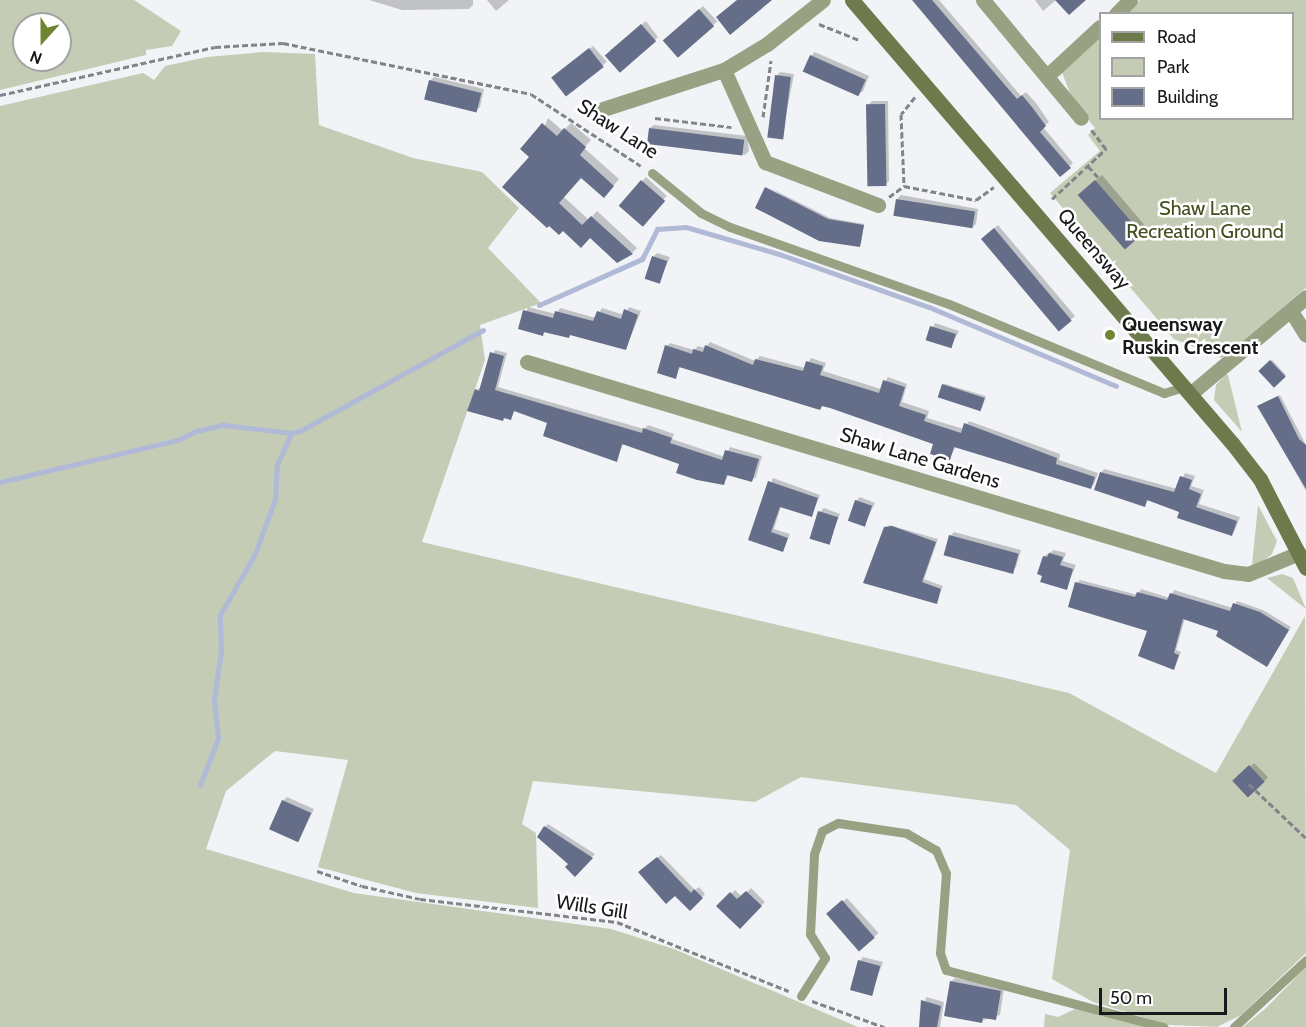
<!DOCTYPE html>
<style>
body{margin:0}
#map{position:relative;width:1306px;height:1027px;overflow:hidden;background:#f2f3f7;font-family:Cabin,sans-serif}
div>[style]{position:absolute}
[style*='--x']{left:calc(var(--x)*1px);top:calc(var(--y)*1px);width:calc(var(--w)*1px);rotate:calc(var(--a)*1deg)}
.green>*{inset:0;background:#c5ccb5}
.shadow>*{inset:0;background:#0003;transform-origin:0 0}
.stream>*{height:5px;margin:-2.5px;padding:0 2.5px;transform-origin:2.5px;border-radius:2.5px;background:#b0bad7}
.building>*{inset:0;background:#656e89;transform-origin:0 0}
.path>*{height:3px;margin-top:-1.5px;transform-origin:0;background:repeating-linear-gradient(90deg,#838487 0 6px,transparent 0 9px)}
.lane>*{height:9px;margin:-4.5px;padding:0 4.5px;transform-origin:4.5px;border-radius:4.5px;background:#98a282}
.street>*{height:15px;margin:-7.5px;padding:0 7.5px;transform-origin:7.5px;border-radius:7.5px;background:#98a282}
.secondary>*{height:15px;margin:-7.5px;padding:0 7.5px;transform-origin:7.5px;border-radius:7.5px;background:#6d7a4b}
.dots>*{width:16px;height:16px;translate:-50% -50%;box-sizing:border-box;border:3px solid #fff;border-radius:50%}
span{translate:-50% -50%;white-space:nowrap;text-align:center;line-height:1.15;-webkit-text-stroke:5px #fff;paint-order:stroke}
.street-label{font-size:20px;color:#18191a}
.park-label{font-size:20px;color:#434f1e}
.poi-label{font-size:20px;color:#18191a;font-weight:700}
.left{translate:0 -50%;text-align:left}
.legend{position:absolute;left:1099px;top:12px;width:195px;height:108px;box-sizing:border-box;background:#fff;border:2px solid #a3a3a3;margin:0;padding:8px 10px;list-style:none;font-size:18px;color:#18191a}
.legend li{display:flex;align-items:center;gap:12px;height:30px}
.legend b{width:30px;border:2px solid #a3a3a3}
.north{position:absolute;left:12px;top:12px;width:60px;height:60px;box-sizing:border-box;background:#fff;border:2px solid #a3a3a3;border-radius:50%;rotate:201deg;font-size:16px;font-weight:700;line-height:24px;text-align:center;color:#18191a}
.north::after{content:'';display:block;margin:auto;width:21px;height:27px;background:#718434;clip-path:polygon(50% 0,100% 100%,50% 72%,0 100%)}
.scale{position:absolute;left:1099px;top:988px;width:128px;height:27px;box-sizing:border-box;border:3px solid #18191a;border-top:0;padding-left:8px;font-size:18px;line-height:21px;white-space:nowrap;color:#18191a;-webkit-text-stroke:4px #fff;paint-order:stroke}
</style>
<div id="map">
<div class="green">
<i style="clip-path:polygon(evenodd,0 0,134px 0,181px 31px,172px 46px,146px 50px,146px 55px,0 90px,0 0,24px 24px,60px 24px,60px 60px,24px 60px,24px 24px)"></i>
<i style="clip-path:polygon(1140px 0,1306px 0,1306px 288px,1222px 358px,1174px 339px,1050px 193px,1100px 151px,1088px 135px,1095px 128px,1073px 101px,1061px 70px,1100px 33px,1100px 118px,1292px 118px,1292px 14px,1127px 13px)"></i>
<i style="clip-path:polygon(263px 52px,315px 54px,319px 125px,413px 158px,482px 172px,519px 208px,488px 248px,541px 303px,480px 325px,485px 360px,422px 542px,1069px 693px,1216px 773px,1305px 616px,1306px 953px,1241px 1015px,1217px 1027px,1169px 1025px,1093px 1002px,1052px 979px,1070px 850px,1016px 805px,801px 777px,755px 802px,533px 781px,522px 824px,536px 833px,538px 908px,416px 893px,318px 867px,348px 760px,275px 751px,226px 791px,206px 849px,354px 893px,611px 929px,674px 949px,858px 1027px,0 1027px,0 106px,143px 73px,154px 80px,165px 66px,207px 57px)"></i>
<i style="clip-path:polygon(1226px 374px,1228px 375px,1242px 432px,1214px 400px,1216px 385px)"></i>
<i style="clip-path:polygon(1258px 505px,1277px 541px,1272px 554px,1261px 563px,1252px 565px)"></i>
<i style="clip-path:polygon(1282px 574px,1293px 578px,1306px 609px,1267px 578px)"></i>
<i style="clip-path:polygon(1306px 967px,1306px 1027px,1243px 1027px,1266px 1008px)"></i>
<i style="clip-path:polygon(1075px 1009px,1082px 1010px,1146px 1027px,1044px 1027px,1045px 1014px,1058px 1017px)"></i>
</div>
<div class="shadow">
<i style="clip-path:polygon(369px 0,473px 0,473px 5px,469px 9px,402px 10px)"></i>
<i style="clip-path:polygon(487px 0,509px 0,496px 11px)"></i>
<i style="clip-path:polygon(914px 0,939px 0,1021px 96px,1026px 92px,1036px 103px,1049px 122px,1043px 127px,1073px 163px,1060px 175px)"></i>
<i style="clip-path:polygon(1035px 0,1056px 0,1043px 11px)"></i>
<i style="left:703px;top:6px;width:21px;height:46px;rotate:47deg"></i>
<i style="clip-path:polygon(646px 21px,658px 37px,655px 40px,609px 51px)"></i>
<i style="left:593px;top:46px;width:21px;height:46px;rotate:49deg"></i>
<i style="clip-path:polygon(815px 52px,869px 76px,863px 91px,859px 94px,811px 56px)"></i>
<i style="clip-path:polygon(780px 72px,794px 74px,782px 137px,777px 76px)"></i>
<i style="clip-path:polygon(434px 77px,484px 89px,480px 107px,476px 110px,430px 81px)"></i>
<i style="clip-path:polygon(872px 101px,888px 101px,889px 181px,885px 185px,868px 105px)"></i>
<i style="clip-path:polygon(548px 118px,563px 131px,571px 123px,591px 140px,584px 148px,619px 179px,610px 190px,581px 176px,564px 197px,589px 220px,597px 211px,637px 248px,632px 253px,590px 236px,581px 246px,532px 157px)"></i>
<i style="clip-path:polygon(654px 125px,747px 136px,749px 151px,745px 155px,650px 128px)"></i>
<i style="clip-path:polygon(1102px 175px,1147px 228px,1125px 248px,1086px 189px)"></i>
<i style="left:646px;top:177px;width:28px;height:38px;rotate:42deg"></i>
<i style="clip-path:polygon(768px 187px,830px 218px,864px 224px,861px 244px)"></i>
<i style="clip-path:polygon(901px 195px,978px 209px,976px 224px,972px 228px,897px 199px)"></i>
<i style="clip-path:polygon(998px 225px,1075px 316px,1059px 330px,986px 235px)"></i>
<i style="clip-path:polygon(657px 253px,670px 257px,659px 283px,653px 257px)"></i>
<i style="clip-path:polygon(528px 307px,556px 314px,560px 308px,596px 318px,602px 308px,624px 315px,629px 307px,641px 311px,626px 348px,571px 334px,568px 337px,520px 328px)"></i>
<i style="clip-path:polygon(935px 323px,959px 331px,951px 347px,927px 339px)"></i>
<i style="clip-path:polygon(710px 342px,755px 361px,760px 356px,805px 368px,811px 358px,826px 363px,823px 371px,881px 389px,888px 377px,907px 384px,902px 402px,929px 411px,927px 418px,964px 429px,969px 421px,1060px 454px,1059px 460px,1098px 473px,1094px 484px,1090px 488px,956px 446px,950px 458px,935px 443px,831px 406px,681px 366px,675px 377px,667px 346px,670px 343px,694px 350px,698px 346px,705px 348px)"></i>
<i style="clip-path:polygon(495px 350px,507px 353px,498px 387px,644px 429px,648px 425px,674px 434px,672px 439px,725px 457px,730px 447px,762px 456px,756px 477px,752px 480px,729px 474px,724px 483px,681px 463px,624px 443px,616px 460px,549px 422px,515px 410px,510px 418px,476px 390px,482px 387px)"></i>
<i style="left:1272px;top:360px;width:21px;height:16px;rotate:47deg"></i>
<i style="clip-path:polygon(945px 384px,986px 396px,982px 408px,943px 385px)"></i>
<i style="clip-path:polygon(1280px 395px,1306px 445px,1306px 491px,1258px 406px)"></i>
<i style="clip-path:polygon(1104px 469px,1177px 489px,1185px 473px,1195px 476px,1191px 486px,1204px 490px,1199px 504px,1240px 517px,1235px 530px,1232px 534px,1149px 499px,1145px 505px,1101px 473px)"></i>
<i style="clip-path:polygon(773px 478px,820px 495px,811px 516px,781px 506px,774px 529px,790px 534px,783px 550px,750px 539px)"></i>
<i style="clip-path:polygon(860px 497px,875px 503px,864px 526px,856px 501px)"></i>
<i style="clip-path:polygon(824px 508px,840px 514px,828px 544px,820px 512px)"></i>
<i style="clip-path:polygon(889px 525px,938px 539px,924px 579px,943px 586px,936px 602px,865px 582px)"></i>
<i style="clip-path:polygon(954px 532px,1021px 550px,1016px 567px,1012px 571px,950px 536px)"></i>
<i style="clip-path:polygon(1054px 550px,1066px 553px,1063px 561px,1076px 565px,1066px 589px,1044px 575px,1044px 556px)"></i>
<i style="clip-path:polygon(1080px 580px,1138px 595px,1141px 589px,1170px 598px,1174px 590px,1233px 608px,1237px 601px,1263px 610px,1291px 627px,1269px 662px,1220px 630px,1185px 618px,1176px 650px,1181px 652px,1174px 668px,1149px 630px,1077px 583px)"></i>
<i style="left:1254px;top:763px;width:20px;height:27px;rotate:45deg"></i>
<i style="clip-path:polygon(287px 797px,314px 809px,300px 838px,283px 801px)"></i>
<i style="clip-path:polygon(548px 824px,595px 854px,575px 875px,545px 827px)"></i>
<i style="clip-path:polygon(661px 855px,695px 890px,699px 887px,705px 894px,690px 909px,643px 869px)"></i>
<i style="clip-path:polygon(751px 888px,765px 902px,740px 927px,719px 906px,735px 890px,742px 897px)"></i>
<i style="left:847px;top:898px;width:47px;height:24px;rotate:48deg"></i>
<i style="clip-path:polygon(863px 957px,883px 962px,871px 994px,860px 961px)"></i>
<i style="clip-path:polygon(955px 978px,1004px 988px,1000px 1015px,981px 1021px,951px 982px)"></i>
<i style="clip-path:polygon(926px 997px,944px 1002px,940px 1027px,921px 1027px)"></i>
</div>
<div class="stream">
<i style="--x:539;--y:305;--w:113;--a:-24.1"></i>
<i style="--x:642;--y:259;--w:34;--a:-63"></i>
<i style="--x:657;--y:229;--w:29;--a:-4"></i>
<i style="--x:686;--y:227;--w:97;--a:16.2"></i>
<i style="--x:779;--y:254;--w:159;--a:19.5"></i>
<i style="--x:929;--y:307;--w:203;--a:22.9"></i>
<i style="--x:0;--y:482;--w:183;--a:-13.3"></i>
<i style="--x:178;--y:440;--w:20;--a:-27"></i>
<i style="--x:196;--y:431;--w:28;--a:-13"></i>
<i style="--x:223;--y:425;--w:68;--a:6.7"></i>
<i style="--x:200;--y:785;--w:50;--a:-69"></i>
<i style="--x:218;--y:738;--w:38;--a:-96"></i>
<i style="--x:214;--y:700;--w:49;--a:-81.9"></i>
<i style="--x:221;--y:651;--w:36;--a:-92"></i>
<i style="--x:220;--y:615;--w:70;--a:-60.2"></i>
<i style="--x:255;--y:554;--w:59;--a:-70"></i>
<i style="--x:275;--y:499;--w:34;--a:-87"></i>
<i style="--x:277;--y:465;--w:35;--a:-66"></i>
<i style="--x:291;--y:433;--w:9;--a:-13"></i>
<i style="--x:300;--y:431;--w:209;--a:-28.9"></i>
</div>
<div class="building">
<i style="clip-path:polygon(737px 0,772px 0,730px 35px,716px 17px)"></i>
<i style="clip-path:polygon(912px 0,932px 0,1017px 99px,1022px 95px,1032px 107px,1046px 126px,1040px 132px,1071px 168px,1060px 177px)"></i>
<i style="clip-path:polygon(1055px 0,1086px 0,1069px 15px)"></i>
<i style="left:699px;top:9px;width:23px;height:48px;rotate:49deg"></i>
<i style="left:641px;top:24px;width:23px;height:48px;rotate:49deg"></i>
<i style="left:589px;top:48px;width:24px;height:48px;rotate:52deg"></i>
<i style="left:810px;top:55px;width:61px;height:18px;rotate:24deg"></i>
<i style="left:775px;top:75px;width:16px;height:63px;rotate:7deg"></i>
<i style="left:429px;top:80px;width:54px;height:20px;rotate:14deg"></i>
<i style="left:885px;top:104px;width:82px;height:19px;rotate:89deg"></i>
<i style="clip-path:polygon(542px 123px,557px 136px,564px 128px,586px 147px,580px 155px,614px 186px,604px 198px,581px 178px,559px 203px,582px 225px,591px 216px,633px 254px,617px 263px,590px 238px,581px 248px,563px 231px,559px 235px,549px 226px,547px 228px,502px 187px,529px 157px,520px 149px)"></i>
<i style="left:649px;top:128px;width:96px;height:16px;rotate:7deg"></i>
<i style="left:641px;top:180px;width:32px;height:34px;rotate:41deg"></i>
<i style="left:1095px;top:180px;width:72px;height:23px;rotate:49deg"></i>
<i style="clip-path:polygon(765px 187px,828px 219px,864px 225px,860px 247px,819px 241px,755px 208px)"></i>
<i style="left:896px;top:199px;width:80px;height:17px;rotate:9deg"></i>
<i style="left:994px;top:228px;width:121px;height:17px;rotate:50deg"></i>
<i style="left:652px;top:256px;width:16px;height:24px;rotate:18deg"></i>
<i style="clip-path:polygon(624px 309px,638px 315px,626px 350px,570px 335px,569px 338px,544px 332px,543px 336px,518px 329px,523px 310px,553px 318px,555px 311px,593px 321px,597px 311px,621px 319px)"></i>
<i style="left:930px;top:326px;width:27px;height:15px;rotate:17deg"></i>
<i style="clip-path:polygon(665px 345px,692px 354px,693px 349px,703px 352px,705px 345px,753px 365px,755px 359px,803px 371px,806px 361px,823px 366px,820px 375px,879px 393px,883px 380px,905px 387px,899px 406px,926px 415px,924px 421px,961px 433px,964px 423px,1057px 458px,1056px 464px,1095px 477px,1091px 489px,954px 447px,950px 460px,930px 454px,933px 444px,830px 408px,822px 406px,820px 410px,679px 367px,676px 379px,657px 373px)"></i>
<i style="clip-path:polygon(490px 352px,504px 356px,495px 390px,642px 433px,643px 428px,672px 438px,670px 443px,722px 460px,725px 450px,759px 459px,752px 482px,727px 475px,724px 485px,697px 480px,676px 473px,679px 464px,622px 444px,617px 462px,543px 436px,547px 423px,514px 411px,511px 420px,504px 418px,503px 421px,467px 411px,475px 389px,479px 391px)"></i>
<i style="left:1270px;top:360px;width:23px;height:16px;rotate:47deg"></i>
<i style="left:942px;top:384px;width:45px;height:14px;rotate:18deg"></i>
<i style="clip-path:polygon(1278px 396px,1299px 439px,1306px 445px,1306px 489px,1257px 406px)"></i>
<i style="clip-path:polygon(1100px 472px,1174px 492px,1180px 476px,1192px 480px,1189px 489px,1201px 494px,1196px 507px,1237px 521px,1232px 536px,1177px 518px,1179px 512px,1147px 500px,1145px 507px,1094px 490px)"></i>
<i style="clip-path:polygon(768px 481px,818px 498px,812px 517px,780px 507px,771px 532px,788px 538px,783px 552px,748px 540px)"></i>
<i style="left:855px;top:500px;width:18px;height:22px;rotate:19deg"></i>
<i style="left:818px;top:511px;width:21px;height:29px;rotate:17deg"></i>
<i style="clip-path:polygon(892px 526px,936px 542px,922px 582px,941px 589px,937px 604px,863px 583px,884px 527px)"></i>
<i style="left:949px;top:535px;width:72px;height:21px;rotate:15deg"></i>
<i style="clip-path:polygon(1049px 553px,1063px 557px,1060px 565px,1073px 569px,1067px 590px,1040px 582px,1042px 576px,1037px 574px,1043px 556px,1047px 557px)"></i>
<i style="clip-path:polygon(1075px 582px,1135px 597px,1137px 592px,1167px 600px,1170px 593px,1230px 611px,1233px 603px,1260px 612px,1289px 630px,1267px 667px,1216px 636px,1218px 631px,1183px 619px,1174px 653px,1179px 655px,1174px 670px,1138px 656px,1147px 631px,1068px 607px)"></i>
<i style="left:1249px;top:765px;width:23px;height:23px;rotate:47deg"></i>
<i style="left:282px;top:800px;width:32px;height:32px;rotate:24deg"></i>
<i style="clip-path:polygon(544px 826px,593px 858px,575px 877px,565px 867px,568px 864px,537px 837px)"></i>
<i style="clip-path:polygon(657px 857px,691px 893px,694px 889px,703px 898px,690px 911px,675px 896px,666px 904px,638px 872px)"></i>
<i style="clip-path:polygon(746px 891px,762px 906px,740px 929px,716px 906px,730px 892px,737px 899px)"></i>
<i style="left:842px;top:900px;width:50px;height:21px;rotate:49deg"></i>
<i style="left:858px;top:960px;width:23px;height:31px;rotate:15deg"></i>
<i style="clip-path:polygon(950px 981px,1001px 991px,996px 1020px,983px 1018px,982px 1023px,944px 1016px)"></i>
<i style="clip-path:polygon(921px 1000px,941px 1006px,937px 1027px,919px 1027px)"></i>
</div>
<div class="path">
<i style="--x:819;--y:24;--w:43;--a:21.8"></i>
<i style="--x:0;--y:95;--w:220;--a:-12.6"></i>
<i style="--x:215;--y:47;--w:68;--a:-3.4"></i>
<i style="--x:283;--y:43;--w:253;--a:11.6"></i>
<i style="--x:531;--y:94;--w:131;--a:33.2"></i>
<i style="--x:915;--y:97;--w:22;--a:129"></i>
<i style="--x:901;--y:114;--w:72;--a:87.6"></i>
<i style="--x:904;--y:186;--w:73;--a:11"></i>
<i style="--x:976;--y:200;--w:22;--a:-36"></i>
<i style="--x:763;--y:117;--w:57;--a:-81.9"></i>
<i style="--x:655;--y:118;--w:77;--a:6.8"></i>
<i style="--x:1088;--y:166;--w:15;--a:48"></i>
<i style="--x:889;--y:197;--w:19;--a:-36"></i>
<i style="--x:1052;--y:199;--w:74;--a:-42.8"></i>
<i style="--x:1106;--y:149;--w:26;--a:-127"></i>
<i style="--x:1249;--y:784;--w:79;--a:43.5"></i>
<i style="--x:317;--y:871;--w:47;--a:18.4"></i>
<i style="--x:362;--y:886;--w:59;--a:12.6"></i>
<i style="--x:420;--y:899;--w:198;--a:6.7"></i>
<i style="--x:617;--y:922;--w:185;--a:21.9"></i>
<i style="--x:812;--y:1001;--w:77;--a:19.9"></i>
</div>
<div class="lane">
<i style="--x:652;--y:173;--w:63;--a:39.2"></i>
<i style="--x:701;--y:213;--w:32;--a:26"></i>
<i style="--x:730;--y:227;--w:232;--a:19.4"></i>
<i style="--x:949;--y:304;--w:233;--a:22.5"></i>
<i style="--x:1164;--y:393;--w:21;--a:-17"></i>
<i style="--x:801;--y:996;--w:45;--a:-57.7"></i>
<i style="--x:825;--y:958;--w:28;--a:-122"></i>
<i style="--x:810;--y:934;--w:80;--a:-87.1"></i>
<i style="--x:814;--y:854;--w:24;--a:-71"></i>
<i style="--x:822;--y:831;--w:18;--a:-27"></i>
<i style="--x:838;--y:823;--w:69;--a:8.4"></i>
<i style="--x:906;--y:833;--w:34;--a:30"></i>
<i style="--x:936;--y:850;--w:25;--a:67"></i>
<i style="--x:946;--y:873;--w:80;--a:94.3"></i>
<i style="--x:940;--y:953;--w:18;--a:71"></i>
<i style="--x:946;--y:970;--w:225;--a:14.7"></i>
<i style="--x:1234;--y:1027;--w:98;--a:-42.9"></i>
</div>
<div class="street">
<i style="--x:983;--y:0;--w:153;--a:50.3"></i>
<i style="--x:1116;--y:14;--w:20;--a:-45"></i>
<i style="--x:724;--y:70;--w:101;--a:66"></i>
<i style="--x:765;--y:162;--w:121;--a:20.8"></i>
<i style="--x:1047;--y:76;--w:72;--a:-42.8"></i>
<i style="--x:603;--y:109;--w:127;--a:-17.9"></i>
<i style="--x:724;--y:70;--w:50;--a:-31.2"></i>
<i style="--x:767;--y:44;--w:71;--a:-38.2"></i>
<i style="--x:1291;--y:311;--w:28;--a:58"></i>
<i style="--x:527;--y:362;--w:728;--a:16.69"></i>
<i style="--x:1224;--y:571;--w:24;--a:7"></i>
<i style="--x:1248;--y:574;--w:55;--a:-22.4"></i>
<i style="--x:1190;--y:394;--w:151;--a:-39.9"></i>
</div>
<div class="secondary">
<i style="--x:852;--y:0;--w:584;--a:49.38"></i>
<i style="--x:1232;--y:443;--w:46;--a:52.1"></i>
<i style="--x:1260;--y:479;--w:100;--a:62.7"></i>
</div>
<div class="dots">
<i style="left:1110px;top:335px;background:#718434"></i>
</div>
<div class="street-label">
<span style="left:618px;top:129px;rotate:33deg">Shaw Lane</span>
<span style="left:1094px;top:249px;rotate:49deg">Queensway</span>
<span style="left:920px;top:458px;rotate:17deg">Shaw Lane Gardens</span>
<span style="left:592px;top:907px;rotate:9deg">Wills Gill</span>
</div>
<div class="park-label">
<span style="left:1205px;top:220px">Shaw Lane<br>Recreation Ground</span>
</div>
<div class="poi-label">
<span class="left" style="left:1122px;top:336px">Queensway<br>Ruskin Crescent</span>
</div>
<ul class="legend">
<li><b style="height:8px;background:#6d7a4b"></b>Road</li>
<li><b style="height:16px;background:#c5ccb5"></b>Park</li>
<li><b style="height:16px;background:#656e89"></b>Building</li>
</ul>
<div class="north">N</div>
<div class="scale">50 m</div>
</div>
